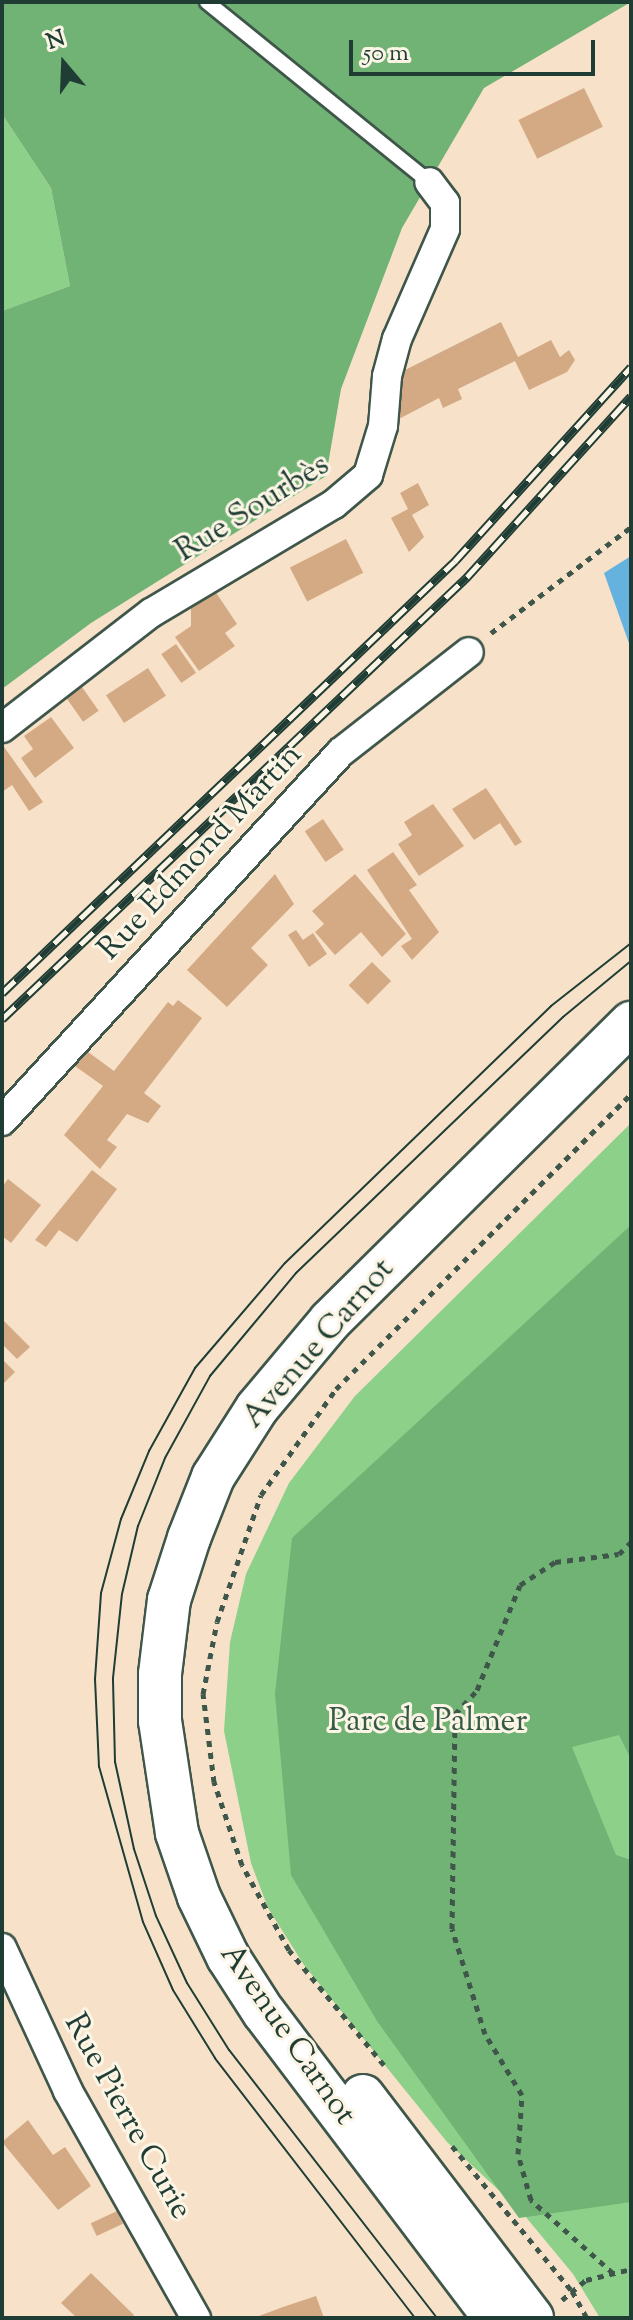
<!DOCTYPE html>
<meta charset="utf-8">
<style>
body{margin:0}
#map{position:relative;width:633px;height:2320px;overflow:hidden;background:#f7e2c9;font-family:"Sorts Mill Goudy",serif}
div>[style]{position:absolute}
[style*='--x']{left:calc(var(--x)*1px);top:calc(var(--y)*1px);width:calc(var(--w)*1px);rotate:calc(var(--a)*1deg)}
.green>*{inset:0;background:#8cd089}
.forest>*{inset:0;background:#71b275}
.water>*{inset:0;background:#66b2df}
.building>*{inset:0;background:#d4aa85;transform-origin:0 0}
.path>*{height:5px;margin-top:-2.5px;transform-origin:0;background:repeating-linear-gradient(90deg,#3f564a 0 6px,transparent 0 12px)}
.roads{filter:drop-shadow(2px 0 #3f564a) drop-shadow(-2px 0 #3f564a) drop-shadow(0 2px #3f564a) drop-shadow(0 -2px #3f564a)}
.service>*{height:14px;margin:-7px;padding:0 7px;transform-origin:7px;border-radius:7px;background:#fff}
.minor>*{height:28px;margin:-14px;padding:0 14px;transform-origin:14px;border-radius:14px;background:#fff}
.primary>*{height:42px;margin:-21px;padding:0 21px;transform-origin:21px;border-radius:21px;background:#fff}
.tram>*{height:2px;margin:-1px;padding:0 1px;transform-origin:1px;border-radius:1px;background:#1f3d34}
.rail>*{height:9px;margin-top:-4.5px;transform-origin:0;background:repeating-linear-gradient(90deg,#fcf5e5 0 18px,#1f3d34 0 36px);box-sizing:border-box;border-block:2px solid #1f3d34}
span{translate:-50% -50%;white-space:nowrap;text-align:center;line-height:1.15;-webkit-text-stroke:6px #fcf5e5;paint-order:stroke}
.street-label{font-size:32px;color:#1f3d34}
.park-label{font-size:32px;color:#355a45}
.frame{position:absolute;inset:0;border:4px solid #1f3d34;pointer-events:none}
.north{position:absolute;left:24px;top:24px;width:80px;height:80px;-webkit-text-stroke:6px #fcf5e5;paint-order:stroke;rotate:341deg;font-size:22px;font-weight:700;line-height:32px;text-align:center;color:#1f3d34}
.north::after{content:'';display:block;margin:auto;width:28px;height:36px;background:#1f3d34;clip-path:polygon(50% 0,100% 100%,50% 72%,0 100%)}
.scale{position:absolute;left:349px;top:40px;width:246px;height:36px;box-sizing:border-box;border:4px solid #1f3d34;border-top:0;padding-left:10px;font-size:24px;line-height:28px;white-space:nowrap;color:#1f3d34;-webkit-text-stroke:6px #fcf5e5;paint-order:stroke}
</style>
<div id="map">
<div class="green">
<i style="clip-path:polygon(2px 114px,51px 188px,70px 286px,2px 311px)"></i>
<i style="clip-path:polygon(631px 1123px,631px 2318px,600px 2318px,573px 2274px,520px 2210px,447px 2142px,304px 1965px,268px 1908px,251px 1863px,224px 1731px,230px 1642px,246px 1574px,289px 1483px,355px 1396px)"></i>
</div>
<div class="forest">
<i style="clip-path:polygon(2px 2px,631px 2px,484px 88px,402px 228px,341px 389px,326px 476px,91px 623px,2px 689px,2px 311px,70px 286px,51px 188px,2px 114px)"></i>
<i style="clip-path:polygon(631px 1225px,631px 1759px,619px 1735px,572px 1747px,616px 1855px,631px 1860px,631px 2202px,519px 2218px,377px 2021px,291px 1875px,275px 1694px,292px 1538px)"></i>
</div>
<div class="water">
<i style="clip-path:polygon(631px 556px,631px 649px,604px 573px)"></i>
</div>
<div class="building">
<i style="left:584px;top:88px;width:43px;height:73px;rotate:64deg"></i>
<i style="clip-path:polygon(501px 322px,518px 357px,551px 340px,560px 357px,569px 350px,575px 360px,567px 372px,529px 390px,515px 361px,458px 389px,462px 399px,443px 408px,439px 398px,395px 421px,391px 377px)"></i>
<i style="clip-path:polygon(418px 483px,429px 505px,412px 515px,424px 537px,409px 552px,391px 518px,408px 509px,400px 493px)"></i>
<i style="left:346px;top:539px;width:38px;height:63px;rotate:63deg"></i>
<i style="clip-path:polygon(215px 591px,237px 624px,225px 633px,235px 646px,199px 671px,175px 637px,191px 626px,191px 607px)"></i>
<i style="left:176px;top:644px;width:35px;height:18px;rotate:55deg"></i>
<i style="left:148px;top:668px;width:33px;height:50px;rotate:57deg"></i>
<i style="left:82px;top:687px;width:29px;height:19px;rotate:55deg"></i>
<i style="clip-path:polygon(51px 717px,74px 748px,35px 778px,21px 758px,33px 749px,24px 736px)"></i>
<i style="clip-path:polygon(2px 744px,43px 802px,29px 811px,12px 785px,2px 792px)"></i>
<i style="clip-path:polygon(486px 788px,522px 842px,515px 846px,500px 823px,474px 840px,452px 809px)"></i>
<i style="clip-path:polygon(433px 804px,464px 846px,419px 876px,398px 844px,412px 835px,404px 822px)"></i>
<i style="left:323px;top:819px;width:37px;height:22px;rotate:56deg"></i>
<i style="clip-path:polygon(393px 852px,417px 885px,409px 890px,439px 932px,412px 960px,401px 946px,412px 939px,367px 870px)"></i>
<i style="clip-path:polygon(275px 874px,294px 904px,251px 948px,268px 965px,227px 1007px,187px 970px)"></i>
<i style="clip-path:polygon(355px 874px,406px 934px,382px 957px,361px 932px,335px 955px,315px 932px,324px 924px,312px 911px)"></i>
<i style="clip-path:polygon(296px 930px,303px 940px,313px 933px,327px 954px,309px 967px,288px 935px)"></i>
<i style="left:372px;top:962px;width:27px;height:33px;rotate:45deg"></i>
<i style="clip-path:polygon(178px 1000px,202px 1018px,144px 1093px,161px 1106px,148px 1123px,127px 1114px,107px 1140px,117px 1147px,100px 1169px,64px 1135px,103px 1086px,72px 1064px,84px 1049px,114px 1071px,168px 1002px,173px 1006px)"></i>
<i style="clip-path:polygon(92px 1170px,117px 1189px,77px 1242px,59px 1230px,46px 1247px,35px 1240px)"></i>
<i style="clip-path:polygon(8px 1179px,41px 1205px,11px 1243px,2px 1236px,2px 1187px)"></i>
<i style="clip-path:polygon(2px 1319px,30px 1347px,17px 1359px,2px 1344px)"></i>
<i style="clip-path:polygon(2px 1359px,15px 1372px,2px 1385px)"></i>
<i style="clip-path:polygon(28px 2120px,53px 2155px,65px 2147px,91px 2186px,58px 2210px,2px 2142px)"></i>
<i style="left:117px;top:2211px;width:14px;height:29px;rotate:65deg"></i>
<i style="clip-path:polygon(91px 2273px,134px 2315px,131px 2318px,77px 2318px,61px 2303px)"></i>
<i style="clip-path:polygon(316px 2296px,324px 2318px,253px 2318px,283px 2307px)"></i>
</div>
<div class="path">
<i style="--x:491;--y:633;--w:176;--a:-37.1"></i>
<i style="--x:384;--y:2065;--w:149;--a:-129.6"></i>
<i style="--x:289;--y:1950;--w:97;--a:-118.9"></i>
<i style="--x:242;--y:1865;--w:88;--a:-108.6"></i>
<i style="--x:214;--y:1782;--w:89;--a:-97.1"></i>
<i style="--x:203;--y:1694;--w:73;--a:-79"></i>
<i style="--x:217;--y:1622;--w:134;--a:-70.9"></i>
<i style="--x:261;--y:1495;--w:130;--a:-54.7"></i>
<i style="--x:336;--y:1389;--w:417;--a:-45"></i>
<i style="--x:452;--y:2146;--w:188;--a:50.4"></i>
<i style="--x:572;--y:2291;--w:31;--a:61"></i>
<i style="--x:613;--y:2273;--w:110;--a:-138.3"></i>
<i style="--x:531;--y:2200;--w:48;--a:-105.8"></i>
<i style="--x:518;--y:2154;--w:59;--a:-86.1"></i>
<i style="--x:522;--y:2095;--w:71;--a:-121.2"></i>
<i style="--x:485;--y:2034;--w:110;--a:-107.4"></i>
<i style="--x:452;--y:1929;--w:215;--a:-89.2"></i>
<i style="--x:455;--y:1714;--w:33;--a:-47"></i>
<i style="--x:477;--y:1690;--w:113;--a:-67.7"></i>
<i style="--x:520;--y:1585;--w:42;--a:-33.3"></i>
<i style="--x:555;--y:1562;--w:64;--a:-7.1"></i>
<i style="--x:619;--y:1554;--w:17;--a:-45"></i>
<i style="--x:562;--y:2300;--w:31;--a:-40"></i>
<i style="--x:586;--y:2280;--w:46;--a:-13.7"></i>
</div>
<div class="roads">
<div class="service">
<i style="--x:207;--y:2;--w:286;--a:39"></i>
</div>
<div class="minor">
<i style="--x:2;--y:728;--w:188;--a:-37.7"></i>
<i style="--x:151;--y:613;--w:213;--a:-30.8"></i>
<i style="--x:334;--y:504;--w:45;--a:-40.5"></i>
<i style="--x:368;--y:475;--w:51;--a:-73"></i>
<i style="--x:383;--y:426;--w:50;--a:-85.4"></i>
<i style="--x:387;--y:376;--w:38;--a:-75"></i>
<i style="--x:397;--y:339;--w:120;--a:-66.4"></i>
<i style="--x:445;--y:229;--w:26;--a:-90"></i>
<i style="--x:445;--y:203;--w:26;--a:-127"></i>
<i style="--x:2;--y:1121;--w:501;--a:-47.43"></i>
<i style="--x:341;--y:752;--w:162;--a:-38"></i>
<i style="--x:2;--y:1948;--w:157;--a:65.2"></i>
<i style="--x:68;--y:2091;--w:261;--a:60.6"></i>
</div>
<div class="primary">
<i style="--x:363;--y:2096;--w:279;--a:52.7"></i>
<i style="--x:495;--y:2318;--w:383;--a:-127.1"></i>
<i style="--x:264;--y:2013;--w:67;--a:-122.7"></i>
<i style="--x:228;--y:1957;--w:67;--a:-115.8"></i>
<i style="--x:199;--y:1897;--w:68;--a:-109"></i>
<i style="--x:177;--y:1833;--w:113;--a:-98.6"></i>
<i style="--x:160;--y:1721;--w:47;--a:-90"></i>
<i style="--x:160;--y:1674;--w:75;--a:-83.1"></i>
<i style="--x:169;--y:1600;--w:65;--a:-72.1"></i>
<i style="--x:189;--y:1538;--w:66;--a:-68.5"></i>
<i style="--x:213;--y:1477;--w:82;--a:-57.5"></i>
<i style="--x:257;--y:1408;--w:114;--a:-50"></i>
<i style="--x:330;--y:1321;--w:424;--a:-44.7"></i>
</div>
</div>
<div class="tram">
<i style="--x:415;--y:2318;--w:328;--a:-127.6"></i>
<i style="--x:215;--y:2058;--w:80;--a:-121.7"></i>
<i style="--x:173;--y:1990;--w:74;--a:-113.8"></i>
<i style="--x:143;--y:1922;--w:161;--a:-105.8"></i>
<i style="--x:99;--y:1767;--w:88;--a:-92.6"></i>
<i style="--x:95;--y:1679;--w:86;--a:-86"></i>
<i style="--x:101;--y:1593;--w:77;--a:-74.9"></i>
<i style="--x:121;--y:1519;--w:74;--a:-67.6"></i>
<i style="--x:149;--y:1451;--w:95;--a:-61"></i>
<i style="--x:195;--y:1368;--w:138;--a:-49.4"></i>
<i style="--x:285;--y:1263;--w:370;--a:-44"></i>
<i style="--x:551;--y:1006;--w:102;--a:-38.2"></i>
<i style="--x:437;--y:2318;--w:339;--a:-127.8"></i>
<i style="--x:229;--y:2050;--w:79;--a:-122.1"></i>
<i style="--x:187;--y:1983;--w:74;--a:-114.8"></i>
<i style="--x:156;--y:1916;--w:71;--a:-108.2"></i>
<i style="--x:134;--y:1849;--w:89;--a:-102.3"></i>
<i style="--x:115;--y:1762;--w:84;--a:-91.4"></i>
<i style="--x:113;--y:1678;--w:84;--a:-83.9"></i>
<i style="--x:122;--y:1594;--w:70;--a:-76.8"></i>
<i style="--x:138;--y:1526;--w:73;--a:-68.3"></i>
<i style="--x:165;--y:1458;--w:94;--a:-61.2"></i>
<i style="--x:210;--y:1376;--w:134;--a:-50.1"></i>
<i style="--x:296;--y:1273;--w:370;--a:-43.8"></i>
<i style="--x:563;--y:1017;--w:88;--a:-39.5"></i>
</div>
<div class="rail">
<i style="--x:2;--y:993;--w:626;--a:-43.64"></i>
<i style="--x:455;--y:561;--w:262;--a:-47.8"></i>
<i style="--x:2;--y:1019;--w:642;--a:-43.55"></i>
<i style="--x:467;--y:577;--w:244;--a:-47.8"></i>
</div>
<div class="street-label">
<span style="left:253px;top:509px;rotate:-32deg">Rue Sourbès</span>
<span style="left:201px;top:853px;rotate:-47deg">Rue Edmond Martin</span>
<span style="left:319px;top:1344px;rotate:-49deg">Avenue Carnot</span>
<span style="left:287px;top:2035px;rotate:55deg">Avenue Carnot</span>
<span style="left:127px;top:2117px;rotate:61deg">Rue Pierre Curie</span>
</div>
<div class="park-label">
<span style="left:428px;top:1722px">Parc de Palmer</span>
</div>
<div class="frame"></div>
<div class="north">N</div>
<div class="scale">50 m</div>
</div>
